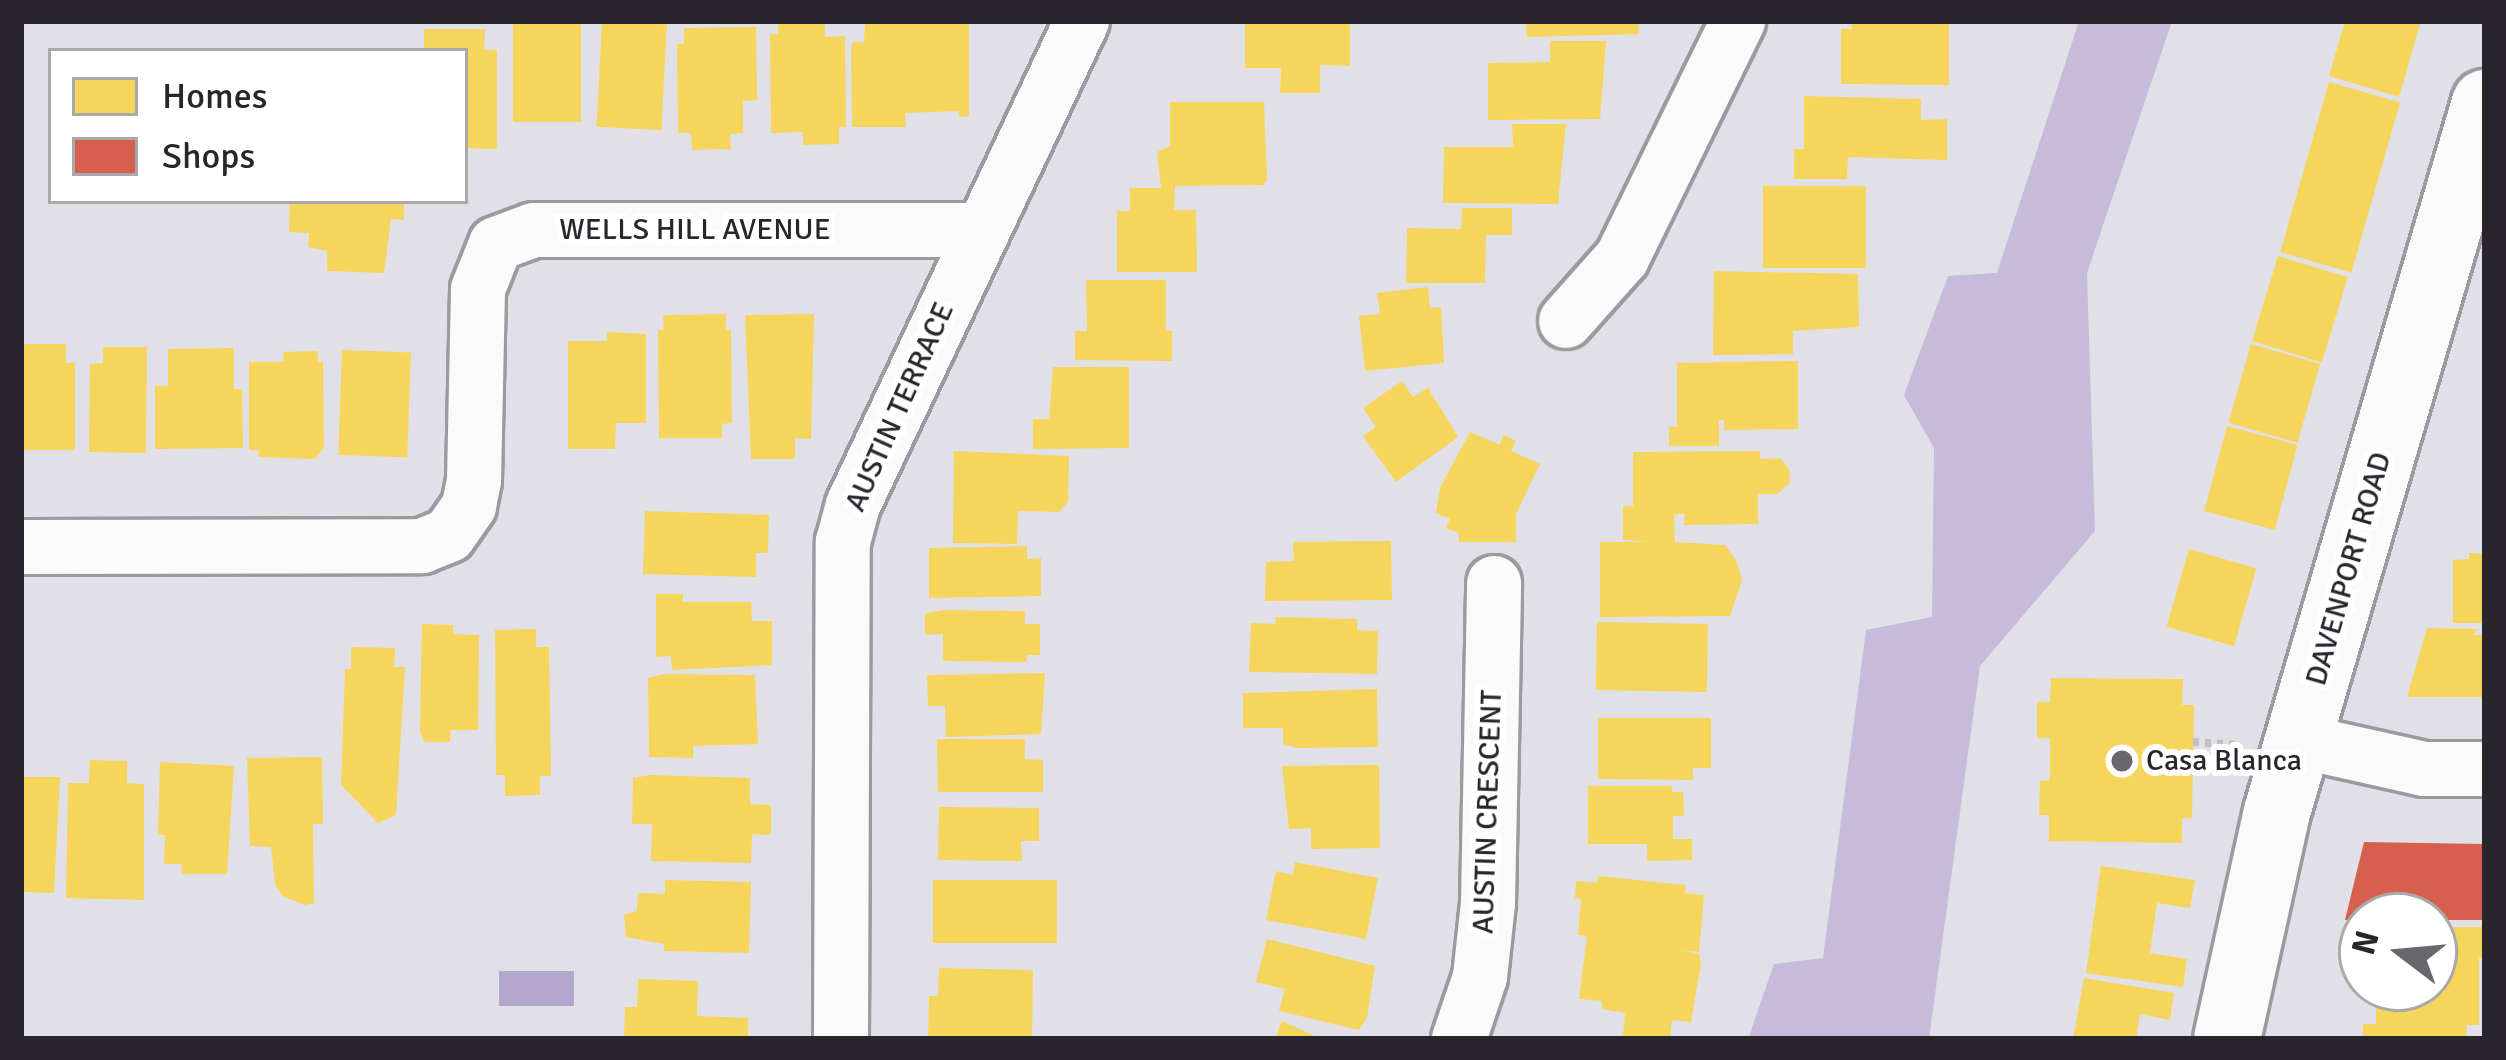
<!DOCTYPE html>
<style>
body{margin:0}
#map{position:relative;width:2506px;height:1060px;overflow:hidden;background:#e2e0e7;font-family:Signika,sans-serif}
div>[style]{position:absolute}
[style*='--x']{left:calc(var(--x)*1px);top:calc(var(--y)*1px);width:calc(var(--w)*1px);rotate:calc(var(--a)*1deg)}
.forest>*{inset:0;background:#c6bbda}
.water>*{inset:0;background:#b4a7cc;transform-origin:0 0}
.homes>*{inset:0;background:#f6d55c;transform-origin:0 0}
.shops>*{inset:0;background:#d6604d}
.path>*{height:8px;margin-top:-4px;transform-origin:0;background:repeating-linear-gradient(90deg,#c1c0c3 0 6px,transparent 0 12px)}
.roads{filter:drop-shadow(3px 0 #9c9aa0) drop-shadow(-3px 0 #9c9aa0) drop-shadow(0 3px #9c9aa0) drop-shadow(0 -3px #9c9aa0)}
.minor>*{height:54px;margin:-27px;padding:0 27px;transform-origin:27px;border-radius:27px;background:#fbfafb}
.tertiary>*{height:66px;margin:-33px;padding:0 33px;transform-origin:33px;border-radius:33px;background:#fbfafb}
.dots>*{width:33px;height:33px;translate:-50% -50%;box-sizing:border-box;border:6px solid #fff;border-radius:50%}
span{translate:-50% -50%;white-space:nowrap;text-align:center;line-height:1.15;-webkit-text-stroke:12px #fff;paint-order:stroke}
.street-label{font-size:30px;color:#28262c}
.poi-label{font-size:30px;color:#28262c}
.left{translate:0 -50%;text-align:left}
.frame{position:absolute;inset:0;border:24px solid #28262c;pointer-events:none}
.legend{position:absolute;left:48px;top:48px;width:420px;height:156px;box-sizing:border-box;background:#fff;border:3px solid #a9a8ab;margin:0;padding:15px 21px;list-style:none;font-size:36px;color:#28262c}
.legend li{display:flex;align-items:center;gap:24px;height:60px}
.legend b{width:60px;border:3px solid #a9a8ab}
.north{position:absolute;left:2338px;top:892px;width:120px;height:120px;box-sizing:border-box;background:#fff;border:3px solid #a9a8ab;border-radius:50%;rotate:286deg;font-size:33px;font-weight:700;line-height:48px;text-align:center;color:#28262c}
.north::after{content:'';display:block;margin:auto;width:42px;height:54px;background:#69676d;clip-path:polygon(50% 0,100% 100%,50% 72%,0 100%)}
</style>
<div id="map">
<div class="forest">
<i style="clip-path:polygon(2079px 21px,2172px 21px,2087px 273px,2095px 531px,1980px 666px,1929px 1039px,1748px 1039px,1774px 964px,1823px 958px,1866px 630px,1932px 617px,1934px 448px,1904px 395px,1948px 276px,1997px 273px)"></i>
</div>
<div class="water">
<i style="left:574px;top:971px;width:35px;height:75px;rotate:90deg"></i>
</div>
<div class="homes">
<i style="left:513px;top:21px;width:68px;height:101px"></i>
<i style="left:602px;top:21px;width:65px;height:106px;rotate:3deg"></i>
<i style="clip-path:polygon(778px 21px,825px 21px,825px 37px,845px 36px,846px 127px,839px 127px,839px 144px,803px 145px,803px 132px,771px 133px,770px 34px,778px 34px)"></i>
<i style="clip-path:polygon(865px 21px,969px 21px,969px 116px,959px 117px,959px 111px,905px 113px,906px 127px,852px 127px,851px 48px,853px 42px,864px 42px)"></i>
<i style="clip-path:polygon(1245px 21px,1350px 21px,1350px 66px,1320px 65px,1320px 93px,1280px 93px,1281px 68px,1245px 68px)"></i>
<i style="clip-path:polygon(1526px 21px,1638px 21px,1639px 34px,1527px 37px)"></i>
<i style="clip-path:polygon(1851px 21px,1949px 21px,1949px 85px,1841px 84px,1841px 29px,1852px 29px)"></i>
<i style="clip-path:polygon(2345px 21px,2421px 21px,2399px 97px,2329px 76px)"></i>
<i style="clip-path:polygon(756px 27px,757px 100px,743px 101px,743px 133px,730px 134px,731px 149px,692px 150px,691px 133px,678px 133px,677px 44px,684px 44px,684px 28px)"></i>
<i style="clip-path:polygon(424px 29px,485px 29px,484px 50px,497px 50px,497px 149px,465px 148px,465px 51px,424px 51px)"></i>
<i style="clip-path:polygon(1550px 41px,1606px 41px,1600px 119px,1488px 120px,1488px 63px,1550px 62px)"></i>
<i style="left:2329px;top:82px;width:74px;height:177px;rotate:16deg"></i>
<i style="clip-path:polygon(1804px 96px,1921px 99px,1921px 120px,1947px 119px,1947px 160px,1848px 157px,1847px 179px,1794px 179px,1794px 149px,1804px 149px)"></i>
<i style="clip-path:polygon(1170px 102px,1264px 102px,1267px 180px,1263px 185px,1175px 186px,1174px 210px,1196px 210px,1197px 272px,1117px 272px,1117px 211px,1130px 211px,1130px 188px,1161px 188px,1157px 152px,1170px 146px)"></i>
<i style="clip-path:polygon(1512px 124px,1566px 124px,1558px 204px,1443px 203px,1444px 147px,1513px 147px)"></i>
<i style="left:1763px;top:186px;width:103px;height:82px"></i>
<i style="clip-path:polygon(290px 201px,404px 201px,404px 220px,391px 219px,384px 273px,327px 271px,327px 251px,308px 247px,309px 233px,289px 232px)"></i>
<i style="clip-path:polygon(1462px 208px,1512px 208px,1512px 235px,1486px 235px,1485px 283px,1406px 283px,1407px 228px,1461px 229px)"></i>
<i style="left:2278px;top:256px;width:73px;height:89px;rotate:17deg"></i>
<i style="clip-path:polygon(1714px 271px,1858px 274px,1859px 327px,1793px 331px,1793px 354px,1713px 355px)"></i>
<i style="clip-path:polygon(1086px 280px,1166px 280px,1166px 331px,1172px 331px,1172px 361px,1075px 360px,1075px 331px,1087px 331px)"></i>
<i style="clip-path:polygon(1428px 287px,1430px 308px,1441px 307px,1444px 363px,1365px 371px,1359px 316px,1380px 314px,1377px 293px)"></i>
<i style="clip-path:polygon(726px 314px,726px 330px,731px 330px,732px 423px,722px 424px,722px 438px,659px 438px,658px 330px,664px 330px,663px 315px)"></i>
<i style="clip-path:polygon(814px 314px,811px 439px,795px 438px,795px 459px,751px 459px,745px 315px)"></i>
<i style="clip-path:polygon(607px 332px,646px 334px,646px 423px,616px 423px,615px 449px,568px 449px,568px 341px,607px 341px)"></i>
<i style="clip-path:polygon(21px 344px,66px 344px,66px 363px,75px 363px,75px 450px,21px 450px)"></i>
<i style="left:2251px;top:344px;width:72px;height:82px;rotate:16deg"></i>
<i style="clip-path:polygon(103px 347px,147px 347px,146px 453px,89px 452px,90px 364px,103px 363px)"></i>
<i style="clip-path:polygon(234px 348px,234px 389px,242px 389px,243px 448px,155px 449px,155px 386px,168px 386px,168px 349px)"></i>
<i style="left:342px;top:350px;width:69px;height:105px;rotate:2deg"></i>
<i style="clip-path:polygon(318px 351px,318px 362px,323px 362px,324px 448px,315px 459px,258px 457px,259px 450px,249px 450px,249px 362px,284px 362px,283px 352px)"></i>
<i style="clip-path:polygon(1798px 361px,1798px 429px,1724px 430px,1724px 420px,1719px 420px,1719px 446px,1669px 446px,1669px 427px,1677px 427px,1677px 363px)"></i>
<i style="clip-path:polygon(1053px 367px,1129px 367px,1129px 448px,1033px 449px,1033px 419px,1049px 419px)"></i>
<i style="clip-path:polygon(1402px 381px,1413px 397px,1428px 388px,1458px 437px,1396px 482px,1363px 436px,1376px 427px,1363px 408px)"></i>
<i style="left:2227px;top:426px;width:73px;height:88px;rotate:15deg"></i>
<i style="clip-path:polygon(1470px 432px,1500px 445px,1503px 435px,1516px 441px,1511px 451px,1540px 464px,1516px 514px,1516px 542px,1459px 542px,1459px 533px,1446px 528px,1450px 519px,1436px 513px,1440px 488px)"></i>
<i style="clip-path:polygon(954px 451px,1069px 456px,1068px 502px,1059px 512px,1018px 511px,1017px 544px,953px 543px)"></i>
<i style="clip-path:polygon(1760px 451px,1760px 459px,1780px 458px,1789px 469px,1790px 483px,1777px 494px,1758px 494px,1758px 524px,1684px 525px,1685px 514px,1674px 514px,1675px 542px,1725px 545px,1737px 562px,1742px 580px,1730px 616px,1600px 617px,1600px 542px,1648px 542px,1623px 540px,1623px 506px,1633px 506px,1633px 452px)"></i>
<i style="clip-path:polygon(645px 511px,769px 515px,768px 553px,756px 553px,756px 577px,643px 574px)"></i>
<i style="clip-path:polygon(1391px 541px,1392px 600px,1265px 601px,1266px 562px,1294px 561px,1293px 542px)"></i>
<i style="clip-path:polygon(1027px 546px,1027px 559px,1041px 558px,1041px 596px,929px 598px,929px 548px)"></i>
<i style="left:2189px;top:549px;width:70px;height:81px;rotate:16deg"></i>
<i style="clip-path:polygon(2469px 553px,2485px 554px,2485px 623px,2453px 623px,2453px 560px,2469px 559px)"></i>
<i style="clip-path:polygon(656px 594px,683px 594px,683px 602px,751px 602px,752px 621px,772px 621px,772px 665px,672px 670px,671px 656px,656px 657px)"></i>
<i style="clip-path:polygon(943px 610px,1025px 611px,1025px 624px,1040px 624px,1040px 655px,1027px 655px,1026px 662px,943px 661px,943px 634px,925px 635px,925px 613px)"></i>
<i style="clip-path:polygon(1275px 617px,1357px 619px,1357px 630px,1378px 631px,1377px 674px,1249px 672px,1251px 623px,1276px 624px)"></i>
<i style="left:1597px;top:622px;width:111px;height:68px;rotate:1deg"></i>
<i style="clip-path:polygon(422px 624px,453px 625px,453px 634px,479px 635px,478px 730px,451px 730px,450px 742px,424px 742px,420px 730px)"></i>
<i style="clip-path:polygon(2427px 628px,2477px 629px,2474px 635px,2485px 635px,2485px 697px,2407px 697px)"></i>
<i style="clip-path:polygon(536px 629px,536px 647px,549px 647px,551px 776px,540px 776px,540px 795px,505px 796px,505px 775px,496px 775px,495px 630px)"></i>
<i style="clip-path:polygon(351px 647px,395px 648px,394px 667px,405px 667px,396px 815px,378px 823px,341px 785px,345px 669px,351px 669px)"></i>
<i style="clip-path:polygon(1045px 673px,1041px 734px,946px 737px,945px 706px,928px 706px,927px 675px)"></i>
<i style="clip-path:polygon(664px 674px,755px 675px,758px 744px,693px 746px,693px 758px,649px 757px,648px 678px)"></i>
<i style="clip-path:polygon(2051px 678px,2183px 679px,2182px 705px,2194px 705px,2192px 818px,2182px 818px,2182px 843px,2049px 841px,2049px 815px,2039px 815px,2040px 781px,2050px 780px,2050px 738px,2037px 738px,2037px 702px,2050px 702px)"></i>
<i style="clip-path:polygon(1377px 689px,1378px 747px,1297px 748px,1283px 744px,1283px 728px,1243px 728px,1243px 693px)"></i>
<i style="clip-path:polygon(1598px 718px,1711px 718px,1711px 768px,1693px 768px,1693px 780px,1598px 779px)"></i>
<i style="clip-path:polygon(937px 739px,1025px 739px,1025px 759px,1043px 760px,1043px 792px,938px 792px)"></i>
<i style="clip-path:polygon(322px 757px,323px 824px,313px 824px,314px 903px,305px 905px,282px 896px,275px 884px,271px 847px,250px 846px,247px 758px)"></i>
<i style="clip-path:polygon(90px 760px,127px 761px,127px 783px,144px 784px,144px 900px,66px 898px,68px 783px,89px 783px)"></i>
<i style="clip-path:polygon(160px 762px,234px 766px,227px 874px,182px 874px,181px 864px,164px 864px,165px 835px,158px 835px)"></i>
<i style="clip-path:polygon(1379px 765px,1380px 848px,1311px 849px,1311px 828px,1289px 829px,1282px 766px)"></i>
<i style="clip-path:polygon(650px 775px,750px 778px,750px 804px,771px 805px,771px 835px,752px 834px,751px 863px,651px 861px,652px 824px,632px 824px,633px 778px)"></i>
<i style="clip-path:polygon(22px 777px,60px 777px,54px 893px,23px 892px)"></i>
<i style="clip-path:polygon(1588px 786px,1672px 786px,1672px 792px,1683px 792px,1684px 816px,1673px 816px,1673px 839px,1692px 839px,1692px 860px,1647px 861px,1647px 844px,1588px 844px)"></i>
<i style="clip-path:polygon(939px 807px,1039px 808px,1039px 841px,1021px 841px,1022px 861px,938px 860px)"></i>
<i style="clip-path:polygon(1295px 862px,1378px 878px,1366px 939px,1266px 920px,1276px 871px,1293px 875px)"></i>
<i style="clip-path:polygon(2101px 866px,2195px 880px,2190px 908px,2157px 903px,2150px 953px,2187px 959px,2183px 987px,2086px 973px)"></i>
<i style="clip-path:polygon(1598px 876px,1685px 885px,1685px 893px,1704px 895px,1699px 952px,1681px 950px,1699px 954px,1701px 964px,1691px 1022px,1672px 1020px,1670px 1039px,1623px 1037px,1625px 1013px,1602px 1009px,1602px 1001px,1579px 999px,1587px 936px,1578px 935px,1581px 899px,1575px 898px,1576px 881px,1597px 883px)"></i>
<i style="clip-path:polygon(665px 880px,751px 882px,749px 953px,664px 951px,664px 944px,626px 937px,624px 915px,637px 911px,638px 893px,665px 894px)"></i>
<i style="left:933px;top:880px;width:124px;height:63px"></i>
<i style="clip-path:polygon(2434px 927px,2485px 927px,2485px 958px,2479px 958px,2479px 1025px,2467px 1025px,2466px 1039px,2363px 1039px,2363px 1024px,2376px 1024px,2376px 988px,2434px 988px)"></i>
<i style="clip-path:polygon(1267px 939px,1375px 966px,1367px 1018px,1359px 1030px,1279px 1011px,1285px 989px,1256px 982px)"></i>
<i style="clip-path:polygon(939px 968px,1033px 970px,1032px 1039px,928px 1039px,929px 996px,938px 996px)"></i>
<i style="clip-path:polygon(2084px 978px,2174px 993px,2170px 1020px,2140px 1014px,2136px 1039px,2073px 1039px)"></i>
<i style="clip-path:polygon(638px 979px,698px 981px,697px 1016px,748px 1018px,748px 1039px,624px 1039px,625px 1007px,637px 1007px)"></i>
<i style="clip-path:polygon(1282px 1021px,1321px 1039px,1275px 1039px)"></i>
</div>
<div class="shops">
<i style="clip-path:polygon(2364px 842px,2485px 844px,2485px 920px,2345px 920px)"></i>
</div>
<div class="path">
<i style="--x:2193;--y:742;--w:47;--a:3.7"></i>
</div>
<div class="roads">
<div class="minor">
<i style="--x:1566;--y:321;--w:84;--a:-48.4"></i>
<i style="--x:1622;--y:258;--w:264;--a:-63.9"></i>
<i style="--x:21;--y:547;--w:401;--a:-0.1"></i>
<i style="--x:422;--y:546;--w:29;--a:-22"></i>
<i style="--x:449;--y:535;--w:35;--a:-55"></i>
<i style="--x:469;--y:506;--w:25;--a:-79"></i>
<i style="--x:474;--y:481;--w:192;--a:-88.8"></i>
<i style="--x:478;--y:289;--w:48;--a:-68.2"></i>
<i style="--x:496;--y:244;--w:40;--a:-20.2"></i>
<i style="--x:534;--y:230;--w:446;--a:0"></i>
<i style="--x:2299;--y:741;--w:128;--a:12.6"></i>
<i style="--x:2424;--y:769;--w:61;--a:0"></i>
<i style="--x:841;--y:1039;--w:497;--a:-89.8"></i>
<i style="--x:843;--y:542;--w:38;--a:-75"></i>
<i style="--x:853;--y:505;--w:535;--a:-64.68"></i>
<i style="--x:1459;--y:1039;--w:65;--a:-71.3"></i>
<i style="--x:1480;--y:977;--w:74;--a:-83.8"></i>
<i style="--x:1488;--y:903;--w:320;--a:-88.9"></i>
</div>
<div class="tertiary">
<i style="--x:2227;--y:1039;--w:232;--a:-77.6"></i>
<i style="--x:2277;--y:812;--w:739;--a:-73.65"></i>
</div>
</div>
<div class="dots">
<i style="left:2122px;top:761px;background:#69676d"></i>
</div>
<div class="street-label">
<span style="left:695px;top:230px">WELLS HILL AVENUE</span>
<span style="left:900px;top:407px;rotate:-66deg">AUSTIN TERRACE</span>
<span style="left:2349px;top:569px;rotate:-74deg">DAVENPORT ROAD</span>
<span style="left:1488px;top:812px;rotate:-88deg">AUSTIN CRESCENT</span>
</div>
<div class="poi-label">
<span class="left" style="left:2146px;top:761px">Casa Blanca</span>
</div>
<div class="frame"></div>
<ul class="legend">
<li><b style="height:33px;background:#f6d55c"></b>Homes</li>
<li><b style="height:33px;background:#d6604d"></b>Shops</li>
</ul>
<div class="north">N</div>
</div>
